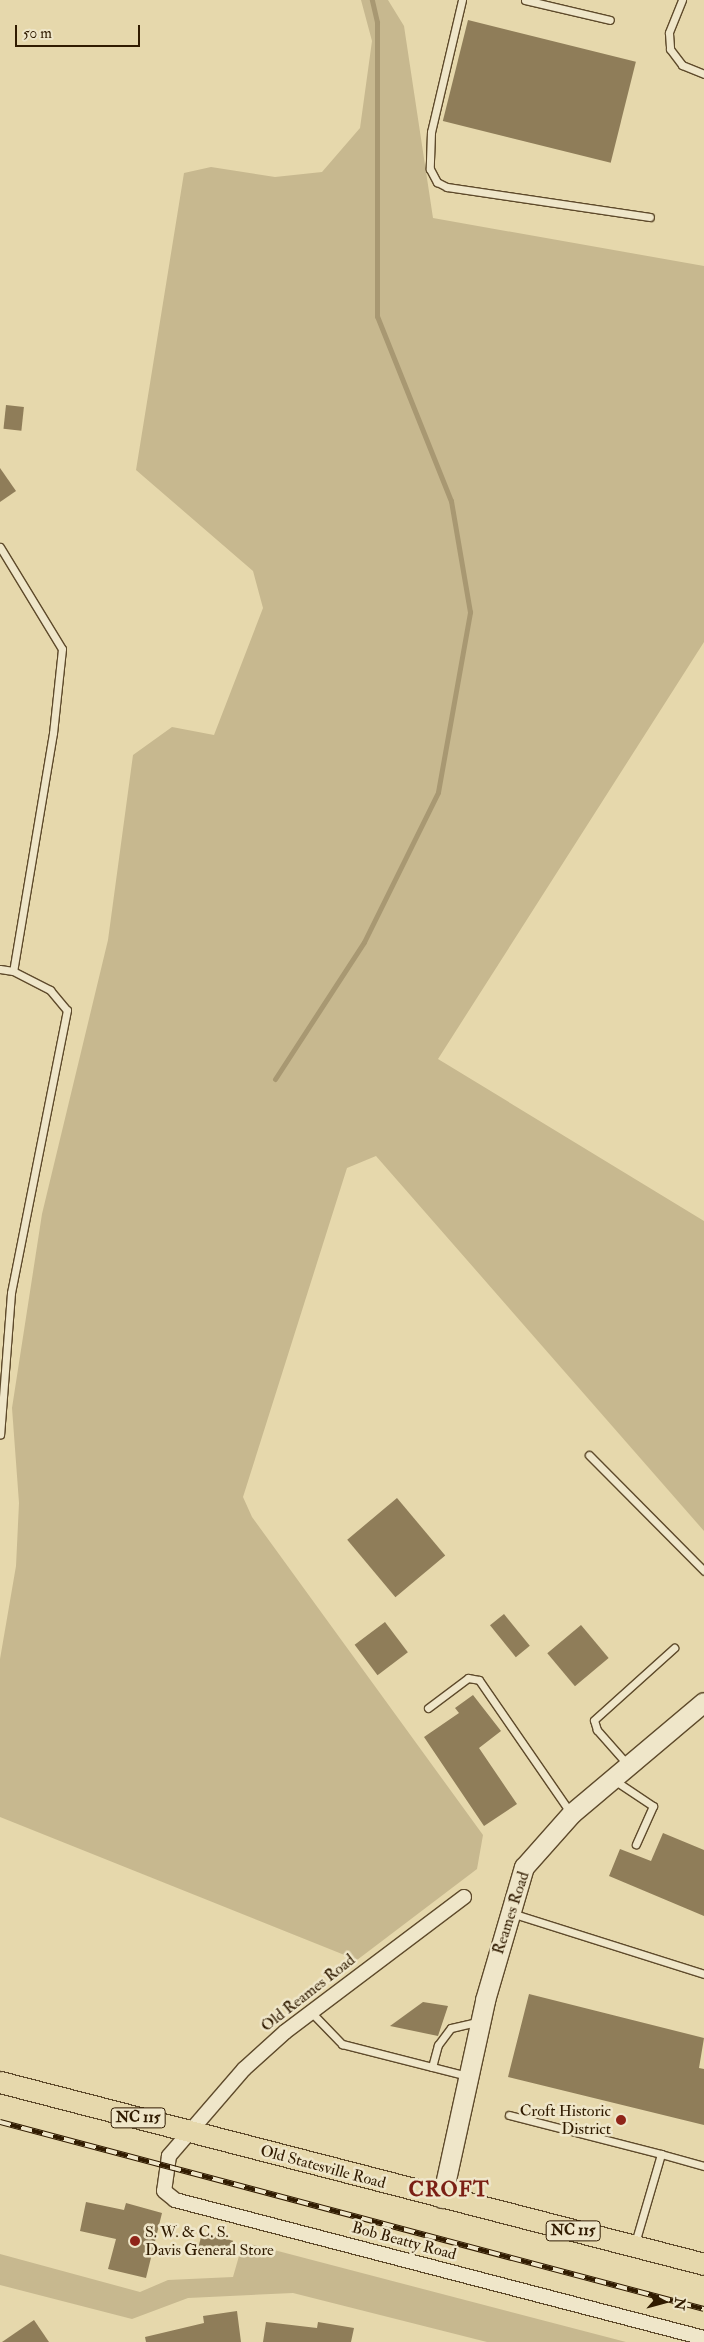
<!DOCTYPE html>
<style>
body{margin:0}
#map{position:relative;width:704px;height:2342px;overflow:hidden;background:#e6d8ac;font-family:"IM FELL Double Pica",serif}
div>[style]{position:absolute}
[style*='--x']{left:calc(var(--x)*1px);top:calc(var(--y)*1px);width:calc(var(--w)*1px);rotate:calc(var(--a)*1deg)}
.green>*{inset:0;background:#c7b88f}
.stream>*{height:5px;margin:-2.5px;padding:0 2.5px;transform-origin:2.5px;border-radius:2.5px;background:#a89872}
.building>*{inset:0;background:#8f7d59;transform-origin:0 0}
.roads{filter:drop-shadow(1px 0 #5e4a2b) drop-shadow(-1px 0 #5e4a2b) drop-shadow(0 1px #5e4a2b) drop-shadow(0 -1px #5e4a2b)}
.lane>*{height:7px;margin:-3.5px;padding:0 3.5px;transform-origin:3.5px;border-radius:3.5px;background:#efe6c9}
.street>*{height:14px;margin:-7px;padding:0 7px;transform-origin:7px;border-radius:7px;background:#efe6c9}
.secondary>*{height:19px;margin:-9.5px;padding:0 9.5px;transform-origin:9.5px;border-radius:9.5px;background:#efe6c9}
.primary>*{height:21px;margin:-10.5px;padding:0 10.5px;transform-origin:10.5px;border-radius:10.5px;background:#e6d8ac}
.rail>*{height:5.5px;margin-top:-2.75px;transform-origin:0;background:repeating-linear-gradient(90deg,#efe6c9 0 11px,#301b00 0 22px);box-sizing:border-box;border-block:1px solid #301b00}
.dots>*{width:14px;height:14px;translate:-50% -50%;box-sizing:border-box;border:2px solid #efe6c9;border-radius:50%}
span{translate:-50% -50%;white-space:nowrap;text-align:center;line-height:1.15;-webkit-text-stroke:5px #efe6c9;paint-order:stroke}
.shield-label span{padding:1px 4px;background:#efe6c9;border:1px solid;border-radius:4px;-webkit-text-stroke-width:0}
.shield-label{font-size:15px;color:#301b00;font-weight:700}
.street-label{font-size:16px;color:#301b00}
.poi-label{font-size:16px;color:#301b00}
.right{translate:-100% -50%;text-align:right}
.left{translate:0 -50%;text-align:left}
.district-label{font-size:21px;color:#7a1f14;font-weight:700;letter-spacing:1px}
.north{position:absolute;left:639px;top:2277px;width:50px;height:50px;-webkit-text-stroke:4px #efe6c9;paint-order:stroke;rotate:97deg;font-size:14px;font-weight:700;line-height:20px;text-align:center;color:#301b00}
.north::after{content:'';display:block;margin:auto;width:18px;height:22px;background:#301b00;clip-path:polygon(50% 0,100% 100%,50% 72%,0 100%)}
.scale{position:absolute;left:15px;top:25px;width:125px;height:22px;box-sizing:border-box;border:2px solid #301b00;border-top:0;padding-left:6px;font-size:15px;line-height:18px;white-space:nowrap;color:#301b00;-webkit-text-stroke:4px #efe6c9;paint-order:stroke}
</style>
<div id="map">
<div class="green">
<i style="clip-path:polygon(361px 0,388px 0,404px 26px,433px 218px,704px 266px,704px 642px,438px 1059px,704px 1221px,704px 1531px,376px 1156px,347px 1168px,243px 1497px,252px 1517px,483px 1835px,477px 1869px,357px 1960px,0 1817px,0 1659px,16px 1566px,19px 1503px,12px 1408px,42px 1214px,108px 940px,133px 755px,172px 727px,214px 735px,263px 608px,253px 571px,136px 470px,184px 173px,211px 167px,275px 177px,322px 172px,360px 128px,372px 41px)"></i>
<i style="clip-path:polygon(243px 2242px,626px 2342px,487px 2342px,293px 2293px,188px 2298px,132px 2319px,0 2285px,0 2254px,140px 2292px,168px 2280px,233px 2277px)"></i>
</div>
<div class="stream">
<i style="--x:275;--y:1079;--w:163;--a:-57"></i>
<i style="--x:364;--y:942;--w:167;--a:-63.7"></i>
<i style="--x:438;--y:792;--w:183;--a:-79.9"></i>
<i style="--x:470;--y:612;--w:113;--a:-99.7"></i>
<i style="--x:451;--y:501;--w:199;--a:-111.8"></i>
<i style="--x:377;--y:316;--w:294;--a:-90"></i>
<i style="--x:377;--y:22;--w:23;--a:-103"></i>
</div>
<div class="building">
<i style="left:468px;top:20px;width:173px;height:104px;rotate:14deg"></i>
<i style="left:6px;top:405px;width:18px;height:24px;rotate:6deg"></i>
<i style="clip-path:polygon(0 468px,16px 491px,0 502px)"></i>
<i style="left:397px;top:1498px;width:75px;height:65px;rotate:50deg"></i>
<i style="left:504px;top:1614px;width:41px;height:18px;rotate:51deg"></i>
<i style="left:385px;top:1622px;width:38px;height:38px;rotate:53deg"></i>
<i style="left:581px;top:1625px;width:43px;height:44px;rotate:50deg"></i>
<i style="clip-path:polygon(473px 1695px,501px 1731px,479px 1748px,517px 1804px,484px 1826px,424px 1737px,459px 1713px,455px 1708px)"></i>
<i style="clip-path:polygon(663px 1833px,704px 1850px,704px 1916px,609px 1876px,620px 1849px,651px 1861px)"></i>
<i style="clip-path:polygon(529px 1994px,704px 2038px,699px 2068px,704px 2069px,704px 2125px,508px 2077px)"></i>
<i style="clip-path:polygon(423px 2002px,448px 2006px,438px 2036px,390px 2026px)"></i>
<i style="clip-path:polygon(86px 2202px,124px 2210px,126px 2203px,162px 2213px,146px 2278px,108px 2269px,116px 2239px,80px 2231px)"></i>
<i style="left:202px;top:2233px;width:32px;height:17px;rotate:14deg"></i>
<i style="clip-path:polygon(237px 2311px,241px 2342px,146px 2342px,145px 2337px,204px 2323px,203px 2316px)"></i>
<i style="clip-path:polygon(34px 2320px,49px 2342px,2px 2342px)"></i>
<i style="clip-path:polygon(266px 2322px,317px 2328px,318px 2322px,354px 2328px,351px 2342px,263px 2342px)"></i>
</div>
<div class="roads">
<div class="lane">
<i style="--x:462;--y:0;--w:136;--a:103.2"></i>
<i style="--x:431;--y:132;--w:37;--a:92"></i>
<i style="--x:430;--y:169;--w:15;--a:62"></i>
<i style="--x:437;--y:182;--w:11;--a:27"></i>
<i style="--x:447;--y:187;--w:205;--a:8.4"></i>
<i style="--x:525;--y:0;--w:87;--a:13.2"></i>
<i style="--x:682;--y:0;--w:35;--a:112"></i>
<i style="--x:669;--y:33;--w:16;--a:86"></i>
<i style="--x:670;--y:49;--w:20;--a:53"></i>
<i style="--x:682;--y:65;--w:24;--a:22"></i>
<i style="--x:0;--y:547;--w:119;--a:58.7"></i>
<i style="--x:62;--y:649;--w:84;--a:96.1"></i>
<i style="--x:53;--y:733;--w:241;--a:99.5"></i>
<i style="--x:0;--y:969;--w:13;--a:9"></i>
<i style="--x:13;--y:971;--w:42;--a:27.2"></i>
<i style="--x:50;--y:990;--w:26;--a:50"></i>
<i style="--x:67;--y:1010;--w:288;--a:101.2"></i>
<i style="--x:11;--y:1293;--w:142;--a:94.4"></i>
<i style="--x:589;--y:1455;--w:163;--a:45.2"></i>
<i style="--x:428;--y:1708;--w:50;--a:-36.9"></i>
<i style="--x:468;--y:1678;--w:11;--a:10"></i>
<i style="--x:479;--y:1680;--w:160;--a:55.4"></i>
<i style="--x:628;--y:1765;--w:47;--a:-131.5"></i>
<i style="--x:597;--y:1730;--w:10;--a:-107"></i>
<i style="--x:594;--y:1720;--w:108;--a:-42"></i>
<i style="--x:614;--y:1780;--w:47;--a:33.7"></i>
<i style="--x:653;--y:1806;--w:42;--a:114.1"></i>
<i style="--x:511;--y:1913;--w:202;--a:17.5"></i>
<i style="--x:311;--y:2012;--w:45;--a:45.9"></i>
<i style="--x:342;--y:2044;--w:130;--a:14.3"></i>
<i style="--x:432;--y:2067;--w:23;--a:-75"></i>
<i style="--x:438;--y:2045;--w:21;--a:-53"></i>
<i style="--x:451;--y:2028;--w:28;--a:-13"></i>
<i style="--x:509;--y:2115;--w:157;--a:14.4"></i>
<i style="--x:635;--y:2243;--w:93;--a:-73.7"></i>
<i style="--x:661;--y:2154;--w:45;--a:15.6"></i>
</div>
<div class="street">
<i style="--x:464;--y:1897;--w:224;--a:143"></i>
<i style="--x:285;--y:2032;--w:55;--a:137.9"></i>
<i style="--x:244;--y:2069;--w:115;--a:130.8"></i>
<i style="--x:169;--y:2156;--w:35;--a:98"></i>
<i style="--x:164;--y:2191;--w:14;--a:39"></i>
<i style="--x:175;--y:2200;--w:547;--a:14.62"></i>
</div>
<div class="secondary">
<i style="--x:442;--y:2198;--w:203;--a:-77.7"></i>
<i style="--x:485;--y:2000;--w:139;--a:-73.7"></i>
<i style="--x:524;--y:1867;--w:72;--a:-48.4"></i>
<i style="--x:572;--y:1813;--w:172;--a:-40.1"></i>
</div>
<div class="primary">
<i style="--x:0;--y:2082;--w:727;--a:14.49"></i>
</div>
</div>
<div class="rail">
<i style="--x:0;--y:2122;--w:728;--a:14.88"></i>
</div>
<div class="dots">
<i style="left:621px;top:2120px;background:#8f2418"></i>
<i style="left:135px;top:2241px;background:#8f2418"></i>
</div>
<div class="shield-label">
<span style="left:138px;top:2118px">NC 115</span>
<span style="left:573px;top:2231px">NC 115</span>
</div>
<div class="street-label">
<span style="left:511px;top:1913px;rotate:-72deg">Reames Road</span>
<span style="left:308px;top:1993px;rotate:-38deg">Old Reames Road</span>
<span style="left:323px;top:2167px;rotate:15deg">Old Statesville Road</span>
<span style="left:404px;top:2241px;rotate:15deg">Bob Beatty Road</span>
</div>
<div class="poi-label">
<span class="right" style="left:611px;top:2120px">Croft Historic<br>District</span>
<span class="left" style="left:145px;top:2241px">S. W. &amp; C. S.<br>Davis General Store</span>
</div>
<div class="district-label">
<span style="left:449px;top:2190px">CROFT</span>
</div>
<div class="north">N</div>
<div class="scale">50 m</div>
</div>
